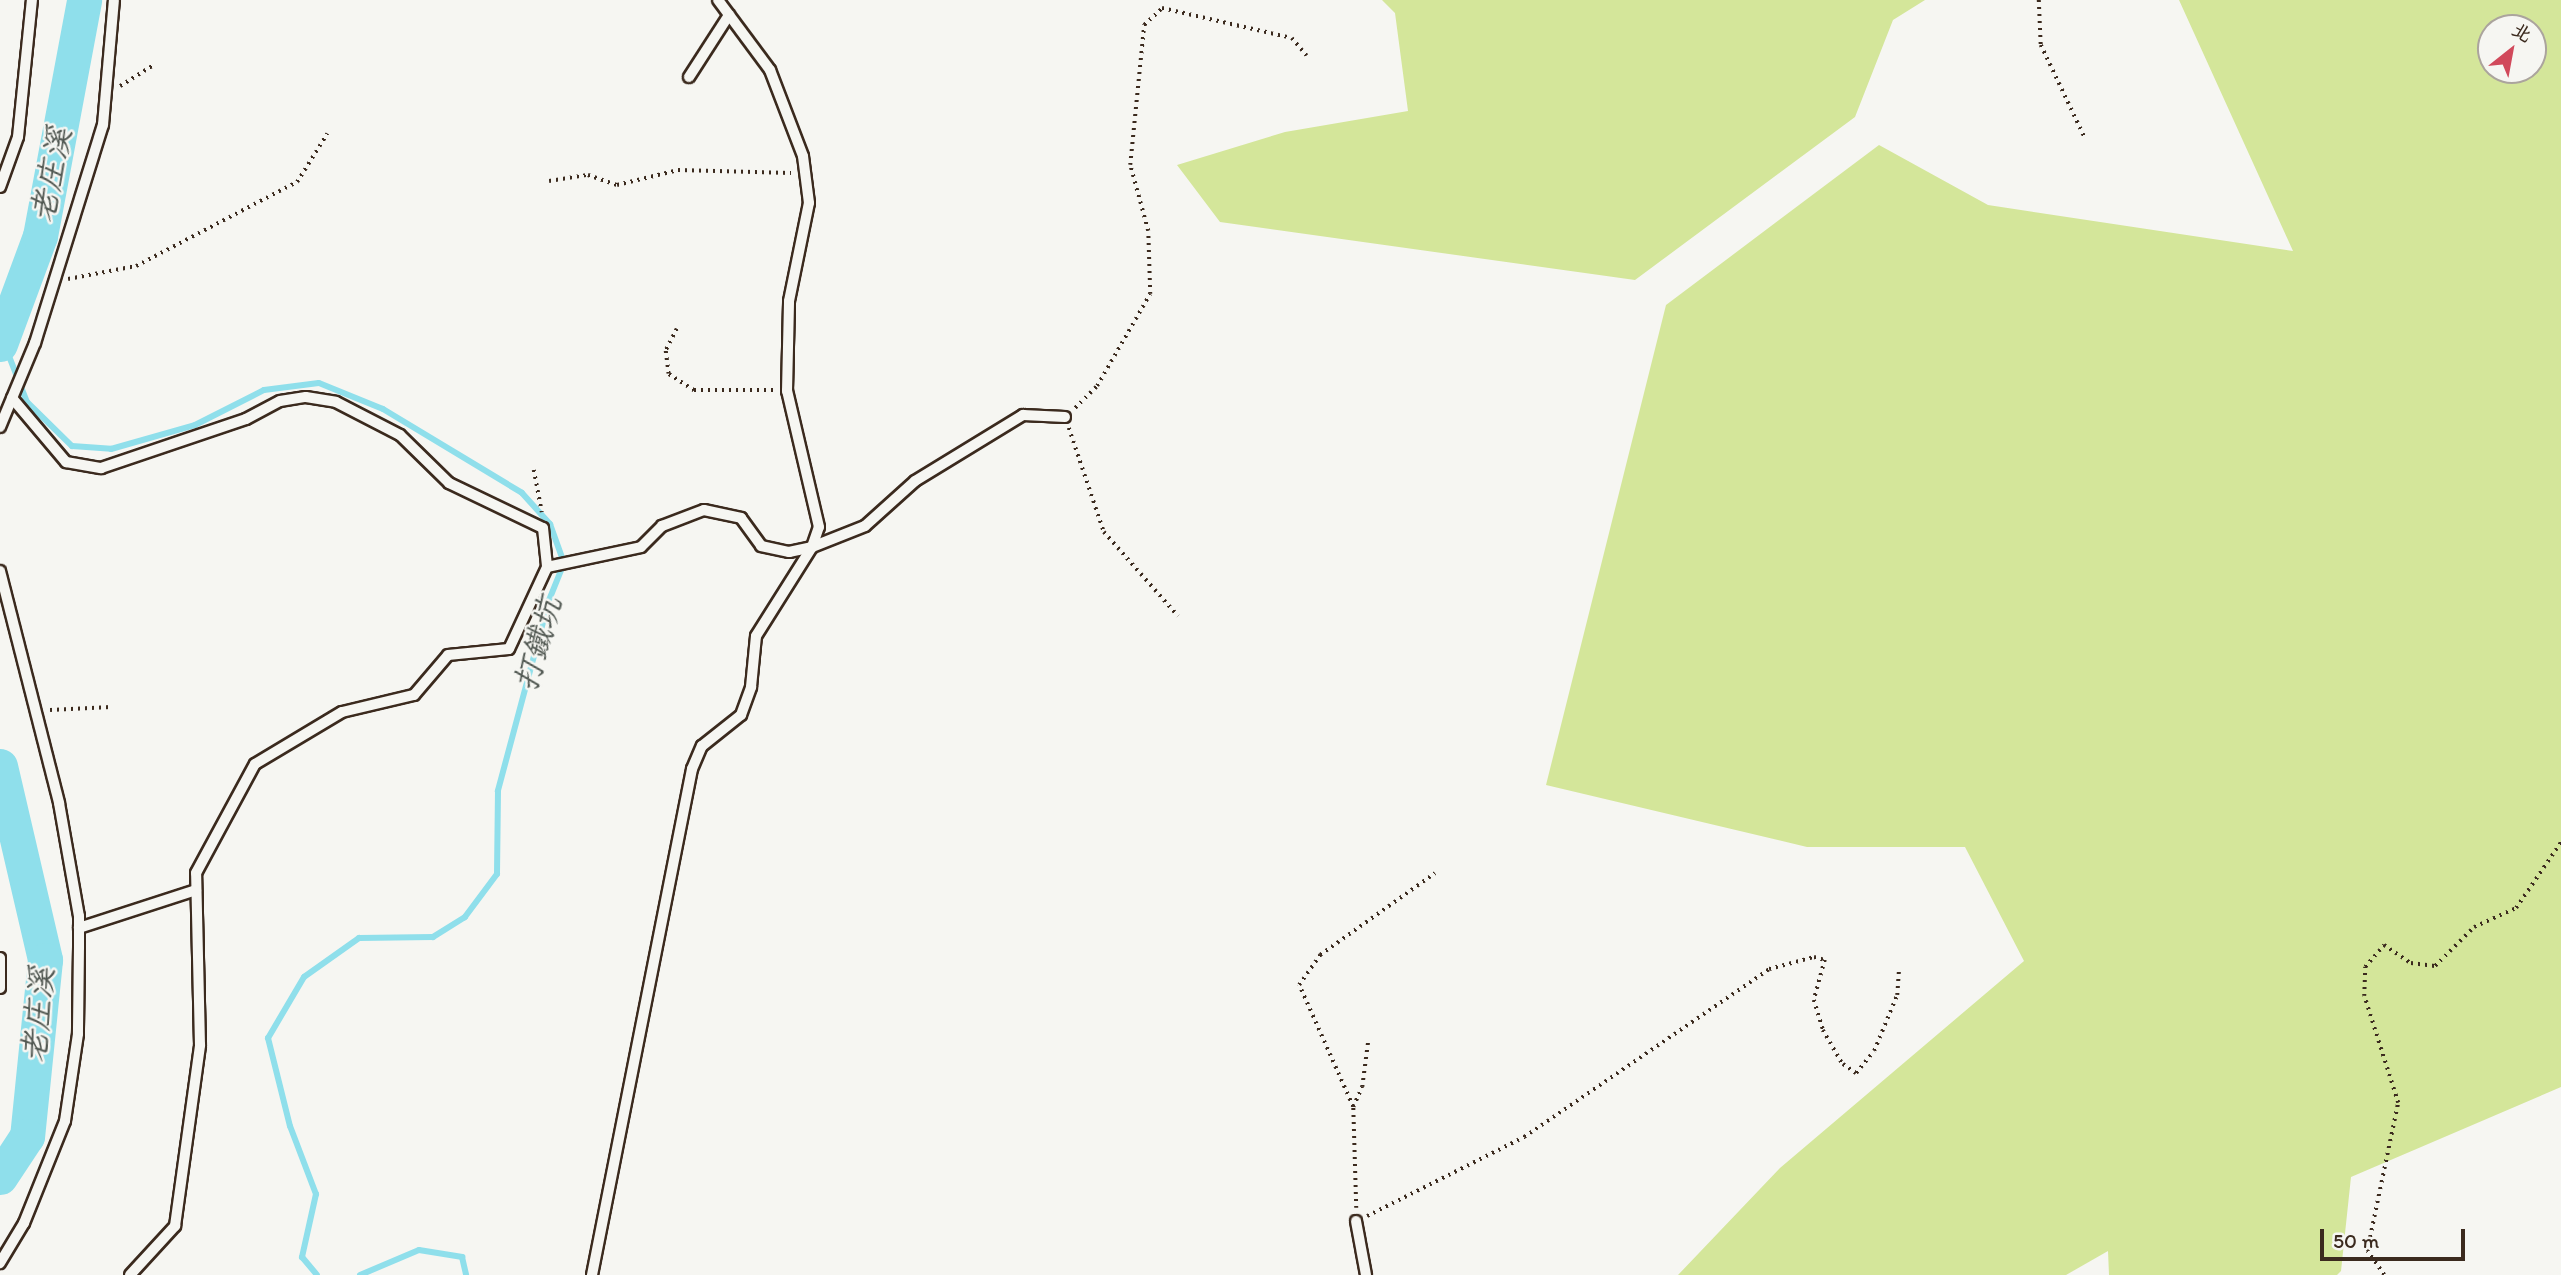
<!DOCTYPE html>
<meta charset="utf-8">
<style>
body{margin:0}
#map{position:relative;width:2561px;height:1275px;overflow:hidden;background:#f6f6f2;font-family:Itim,"LXGW WenKai TC",sans-serif}
div>[style]{position:absolute}
[style*='--x']{left:calc(var(--x)*1px);top:calc(var(--y)*1px);width:calc(var(--w)*1px);rotate:calc(var(--a)*1deg)}
.green>*{inset:0;background:#d4e69a}
.stream>*{height:6px;margin:-3px;padding:0 3px;transform-origin:3px;border-radius:3px;background:#8fdfeb}
.river>*{height:35px;margin:-17.5px;padding:0 17.5px;transform-origin:17.5px;border-radius:17.5px;background:#8fdfeb}
.path>*{height:3.5px;margin-top:-1.75px;transform-origin:0;background:repeating-linear-gradient(90deg,#3b2a1e 0 2px,transparent 0 7px)}
.roads{filter:drop-shadow(2px 0 #3b2a1e) drop-shadow(-2px 0 #3b2a1e) drop-shadow(0 2px #3b2a1e) drop-shadow(0 -2px #3b2a1e)}
.lane>*{height:10px;margin:-5px;padding:0 5px;transform-origin:5px;border-radius:5px;background:#f6f6f2}
span{translate:-50% -50%;white-space:nowrap;text-align:center;line-height:1.15;-webkit-text-stroke:5px #f6f6f2;paint-order:stroke}
.water-label{font-size:32px;color:#505751;font-style:italic}
.north{position:absolute;left:2477px;top:14px;width:70px;height:70px;box-sizing:border-box;background:#f6f6f2;border:2px solid #aba49d;border-radius:50%;rotate:31deg;font-size:19px;font-weight:700;line-height:28px;text-align:center;color:#3b2a1e}
.north::after{content:'';display:block;margin:auto;width:24px;height:32px;background:#d1495b;clip-path:polygon(50% 0,100% 100%,50% 72%,0 100%)}
.scale{position:absolute;left:2320px;top:1229px;width:145px;height:32px;box-sizing:border-box;border:4px solid #3b2a1e;border-top:0;padding-left:9px;font-size:21px;line-height:24px;white-space:nowrap;color:#3b2a1e;-webkit-text-stroke:5px #f6f6f2;paint-order:stroke}
</style>
<div id="map">
<div class="green">
<i style="clip-path:polygon(1382px 0,1925px 0,1893px 20px,1855px 117px,1635px 280px,1220px 222px,1177px 165px,1285px 132px,1408px 111px,1395px 13px)"></i>
<i style="clip-path:polygon(evenodd,2179px 0,2561px 0,2561px 1087px,2351px 1177px,2341px 1271px,2337px 1275px,2109px 1275px,2108px 1251px,2066px 1275px,1678px 1275px,1780px 1168px,2024px 961px,1965px 847px,1807px 847px,1546px 785px,1666px 305px,1879px 145px,1988px 205px,2293px 251px,2179px 0,2533px 28px,2533px 70px,2491px 70px,2491px 28px,2533px 28px)"></i>
</div>
<div class="stream">
<i style="--x:2;--y:338;--w:69;--a:68.7"></i>
<i style="--x:27;--y:402;--w:63;--a:44.4"></i>
<i style="--x:72;--y:446;--w:39;--a:4"></i>
<i style="--x:111;--y:449;--w:87;--a:-15.9"></i>
<i style="--x:195;--y:425;--w:77;--a:-26.9"></i>
<i style="--x:264;--y:390;--w:55;--a:-7.3"></i>
<i style="--x:319;--y:383;--w:69;--a:22.1"></i>
<i style="--x:383;--y:409;--w:162;--a:31.1"></i>
<i style="--x:522;--y:493;--w:42;--a:47.9"></i>
<i style="--x:550;--y:524;--w:41;--a:70.3"></i>
<i style="--x:564;--y:563;--w:40;--a:112"></i>
<i style="--x:549;--y:600;--w:198;--a:105"></i>
<i style="--x:498;--y:791;--w:83;--a:90.7"></i>
<i style="--x:497;--y:874;--w:54;--a:126.7"></i>
<i style="--x:465;--y:917;--w:38;--a:148"></i>
<i style="--x:433;--y:937;--w:74;--a:179.2"></i>
<i style="--x:359;--y:938;--w:67;--a:144.7"></i>
<i style="--x:304;--y:977;--w:71;--a:120.5"></i>
<i style="--x:268;--y:1038;--w:91;--a:76"></i>
<i style="--x:290;--y:1126;--w:73;--a:69.1"></i>
<i style="--x:316;--y:1194;--w:65;--a:102.5"></i>
<i style="--x:302;--y:1257;--w:23;--a:50"></i>
<i style="--x:360;--y:1275;--w:64;--a:-23"></i>
<i style="--x:419;--y:1250;--w:44;--a:9.2"></i>
<i style="--x:462;--y:1257;--w:18;--a:77"></i>
</div>
<div class="river">
<i style="--x:0;--y:344;--w:115;--a:-69.7"></i>
<i style="--x:40;--y:236;--w:240;--a:-79.4"></i>
<i style="--x:0;--y:766;--w:199;--a:76.9"></i>
<i style="--x:45;--y:960;--w:177;--a:95.8"></i>
<i style="--x:27;--y:1136;--w:49;--a:123.4"></i>
</div>
<div class="path">
<i style="--x:2039;--y:0;--w:45;--a:87.5"></i>
<i style="--x:2041;--y:45;--w:103;--a:64.7"></i>
<i style="--x:120;--y:86;--w:40;--a:-32"></i>
<i style="--x:549;--y:181;--w:39;--a:-9"></i>
<i style="--x:588;--y:175;--w:31;--a:19"></i>
<i style="--x:617;--y:185;--w:63;--a:-13.8"></i>
<i style="--x:678;--y:170;--w:113;--a:1.5"></i>
<i style="--x:68;--y:279;--w:69;--a:-10.8"></i>
<i style="--x:136;--y:266;--w:182;--a:-27.6"></i>
<i style="--x:297;--y:182;--w:57;--a:-58"></i>
<i style="--x:677;--y:329;--w:25;--a:117"></i>
<i style="--x:666;--y:351;--w:23;--a:83"></i>
<i style="--x:669;--y:374;--w:30;--a:33"></i>
<i style="--x:694;--y:390;--w:81;--a:0"></i>
<i style="--x:1075;--y:408;--w:31;--a:-45"></i>
<i style="--x:1097;--y:386;--w:106;--a:-60.1"></i>
<i style="--x:1150;--y:294;--w:63;--a:-91.8"></i>
<i style="--x:1148;--y:231;--w:68;--a:-105.3"></i>
<i style="--x:1130;--y:165;--w:141;--a:-84.3"></i>
<i style="--x:1144;--y:25;--w:25;--a:-43"></i>
<i style="--x:1162;--y:8;--w:133;--a:13"></i>
<i style="--x:1292;--y:38;--w:23;--a:50"></i>
<i style="--x:1069;--y:428;--w:110;--a:71.4"></i>
<i style="--x:1104;--y:532;--w:112;--a:48.6"></i>
<i style="--x:534;--y:470;--w:43;--a:79.2"></i>
<i style="--x:50;--y:710;--w:61;--a:-2.8"></i>
<i style="--x:1353;--y:1107;--w:22;--a:-66"></i>
<i style="--x:1362;--y:1087;--w:46;--a:-82.6"></i>
<i style="--x:1356;--y:1208;--w:101;--a:-91.7"></i>
<i style="--x:1353;--y:1107;--w:133;--a:-113.9"></i>
<i style="--x:1299;--y:985;--w:37;--a:-55"></i>
<i style="--x:1320;--y:955;--w:141;--a:-35.5"></i>
<i style="--x:1367;--y:1216;--w:176;--a:-26.7"></i>
<i style="--x:1524;--y:1137;--w:297;--a:-34.4"></i>
<i style="--x:1769;--y:969;--w:47;--a:-14.9"></i>
<i style="--x:1814;--y:957;--w:11;--a:15"></i>
<i style="--x:1825;--y:960;--w:41;--a:105.4"></i>
<i style="--x:1814;--y:1000;--w:31;--a:73"></i>
<i style="--x:1823;--y:1030;--w:39;--a:60"></i>
<i style="--x:1843;--y:1064;--w:16;--a:35"></i>
<i style="--x:1856;--y:1073;--w:28;--a:-51"></i>
<i style="--x:1874;--y:1051;--w:61;--a:-67.7"></i>
<i style="--x:1897;--y:995;--w:27;--a:-86"></i>
<i style="--x:2384;--y:1275;--w:29;--a:-125"></i>
<i style="--x:2367;--y:1251;--w:151;--a:-78.2"></i>
<i style="--x:2398;--y:1103;--w:112;--a:-107.6"></i>
<i style="--x:2364;--y:996;--w:29;--a:-88"></i>
<i style="--x:2365;--y:967;--w:29;--a:-49"></i>
<i style="--x:2384;--y:945;--w:32;--a:34"></i>
<i style="--x:2411;--y:963;--w:24;--a:7"></i>
<i style="--x:2435;--y:966;--w:55;--a:-45"></i>
<i style="--x:2474;--y:927;--w:46;--a:-24.3"></i>
<i style="--x:2516;--y:908;--w:80;--a:-55.7"></i>
</div>
<div class="roads">
<div class="lane">
<i style="--x:689;--y:77;--w:74;--a:-57.2"></i>
<i style="--x:0;--y:187;--w:53;--a:-70.2"></i>
<i style="--x:18;--y:137;--w:138;--a:-84.2"></i>
<i style="--x:12;--y:398;--w:84;--a:49.8"></i>
<i style="--x:66;--y:462;--w:36;--a:10"></i>
<i style="--x:101;--y:468;--w:153;--a:-18.7"></i>
<i style="--x:246;--y:419;--w:38;--a:-28"></i>
<i style="--x:280;--y:401;--w:26;--a:-9"></i>
<i style="--x:306;--y:397;--w:30;--a:9"></i>
<i style="--x:336;--y:402;--w:72;--a:27.3"></i>
<i style="--x:400;--y:435;--w:69;--a:44.4"></i>
<i style="--x:449;--y:483;--w:104;--a:25.6"></i>
<i style="--x:543;--y:528;--w:39;--a:84"></i>
<i style="--x:0;--y:427;--w:91;--a:-67.4"></i>
<i style="--x:35;--y:343;--w:228;--a:-72.7"></i>
<i style="--x:103;--y:125;--w:125;--a:-85"></i>
<i style="--x:0;--y:571;--w:239;--a:75.7"></i>
<i style="--x:59;--y:803;--w:115;--a:80"></i>
<i style="--x:79;--y:916;--w:31;--a:90"></i>
<i style="--x:79;--y:947;--w:87;--a:90.7"></i>
<i style="--x:78;--y:1034;--w:88;--a:98.5"></i>
<i style="--x:65;--y:1121;--w:110;--a:111.9"></i>
<i style="--x:24;--y:1223;--w:47;--a:121"></i>
<i style="--x:79;--y:928;--w:123;--a:-18"></i>
<i style="--x:0;--y:958;--w:30;--a:90"></i>
<i style="--x:1356;--y:1221;--w:55;--a:79.5"></i>
<i style="--x:130;--y:1275;--w:67;--a:-47.4"></i>
<i style="--x:175;--y:1226;--w:183;--a:-82.1"></i>
<i style="--x:200;--y:1045;--w:172;--a:-91.3"></i>
<i style="--x:196;--y:873;--w:124;--a:-61.6"></i>
<i style="--x:255;--y:764;--w:101;--a:-30.9"></i>
<i style="--x:342;--y:712;--w:74;--a:-13.3"></i>
<i style="--x:414;--y:695;--w:52;--a:-49.6"></i>
<i style="--x:448;--y:655;--w:61;--a:-5.6"></i>
<i style="--x:509;--y:649;--w:90;--a:-65.1"></i>
<i style="--x:547;--y:567;--w:96;--a:-12"></i>
<i style="--x:641;--y:547;--w:30;--a:-45"></i>
<i style="--x:662;--y:526;--w:45;--a:-20.9"></i>
<i style="--x:704;--y:510;--w:38;--a:12"></i>
<i style="--x:741;--y:518;--w:34;--a:54"></i>
<i style="--x:761;--y:546;--w:29;--a:12"></i>
<i style="--x:789;--y:552;--w:24;--a:-12"></i>
<i style="--x:812;--y:547;--w:57;--a:-21.6"></i>
<i style="--x:865;--y:526;--w:67;--a:-42"></i>
<i style="--x:915;--y:481;--w:127;--a:-31.4"></i>
<i style="--x:1023;--y:415;--w:42;--a:2.7"></i>
<i style="--x:592;--y:1275;--w:516;--a:-78.82"></i>
<i style="--x:692;--y:769;--w:25;--a:-67"></i>
<i style="--x:702;--y:746;--w:50;--a:-38.5"></i>
<i style="--x:741;--y:715;--w:30;--a:-70"></i>
<i style="--x:751;--y:687;--w:51;--a:-84.4"></i>
<i style="--x:756;--y:636;--w:105;--a:-57.8"></i>
<i style="--x:812;--y:547;--w:21;--a:-71"></i>
<i style="--x:819;--y:527;--w:140;--a:-103.2"></i>
<i style="--x:787;--y:391;--w:90;--a:-88.7"></i>
<i style="--x:789;--y:301;--w:100;--a:-78.5"></i>
<i style="--x:809;--y:203;--w:47;--a:-97.3"></i>
<i style="--x:803;--y:156;--w:92;--a:-111"></i>
<i style="--x:770;--y:70;--w:87;--a:-126.6"></i>
</div>
</div>
<div class="water-label">
<span style="left:51px;top:175px;rotate:-79deg">老庄溪</span>
<span style="left:538px;top:644px;rotate:-74deg">打鐵坑</span>
<span style="left:38px;top:1015px;rotate:-85deg">老庄溪</span>
</div>
<div class="north">北</div>
<div class="scale">50 m</div>
</div>
